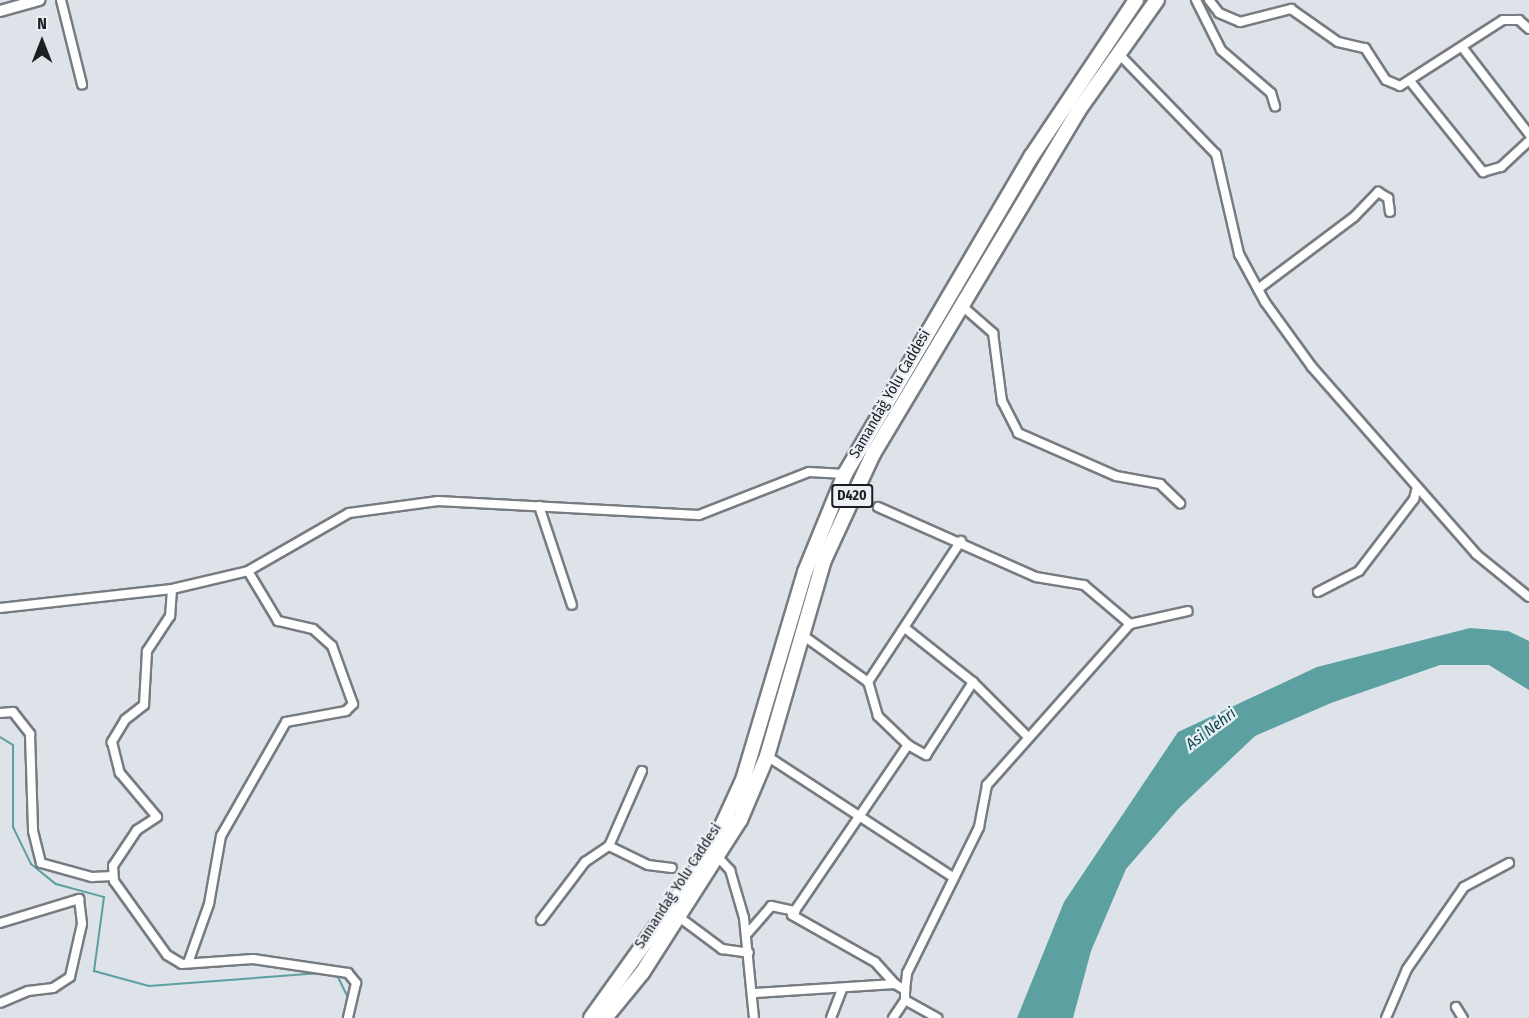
<!DOCTYPE html>
<meta charset="utf-8">
<style>
body{margin:0}
#map{position:relative;width:1529px;height:1018px;overflow:hidden;background:#dde3e8;font-family:"Fira Sans Condensed",sans-serif}
div>[style]{position:absolute}
[style*='--x']{left:calc(var(--x)*1px);top:calc(var(--y)*1px);width:calc(var(--w)*1px);rotate:calc(var(--a)*1deg)}
.water>*{inset:0;background:#5ca0a1}
.stream>*{height:2px;margin:-1px;padding:0 1px;transform-origin:1px;border-radius:1px;background:#5ca0a1}
.roads{filter:drop-shadow(2px 0 #777c81) drop-shadow(-2px 0 #777c81) drop-shadow(0 2px #777c81) drop-shadow(0 -2px #777c81)}
.minor>*{height:8px;margin:-4px;padding:0 4px;transform-origin:4px;border-radius:4px;background:#fff}
.tertiary>*{height:10px;margin:-5px;padding:0 5px;transform-origin:5px;border-radius:5px;background:#fff}
.trunk>*{height:14px;margin:-7px;padding:0 7px;transform-origin:7px;border-radius:7px;background:#fff}
span{translate:-50% -50%;white-space:nowrap;text-align:center;line-height:1.15;-webkit-text-stroke:4.5px #ebf0f6;paint-order:stroke}
.shield-label span{padding:2px 4px;background:#ebf0f6;border:2px solid;border-radius:4px;-webkit-text-stroke-width:0}
.shield-label{font-size:14px;color:#1c1e20;font-weight:700}
.street-label{font-size:15px;color:#1c1e20}
.water-label{font-size:16px;color:#09494b;font-style:italic}
.north{position:absolute;left:12px;top:12px;width:60px;height:60px;-webkit-text-stroke:4px #ebf0f6;paint-order:stroke;rotate:0deg;font-size:16px;font-weight:700;line-height:24px;text-align:center;color:#1c1e20}
.north::after{content:'';display:block;margin:auto;width:21px;height:27px;background:#1c1e20;clip-path:polygon(50% 0,100% 100%,50% 72%,0 100%)}
</style>
<div id="map">
<div class="water">
<i style="clip-path:polygon(1470px 628px,1508px 631px,1529px 641px,1529px 690px,1489px 665px,1440px 665px,1331px 703px,1255px 736px,1179px 808px,1126px 869px,1091px 951px,1073px 1018px,1017px 1018px,1064px 902px,1178px 732px,1317px 667px)"></i>
</div>
<div class="stream">
<i style="--x:0;--y:737;--w:15;--a:32"></i>
<i style="--x:13;--y:745;--w:82;--a:90"></i>
<i style="--x:13;--y:827;--w:41;--a:64.1"></i>
<i style="--x:31;--y:864;--w:32;--a:39"></i>
<i style="--x:56;--y:884;--w:50;--a:15.2"></i>
<i style="--x:104;--y:897;--w:75;--a:97.7"></i>
<i style="--x:94;--y:971;--w:57;--a:15.3"></i>
<i style="--x:149;--y:986;--w:172;--a:-4.3"></i>
<i style="--x:336;--y:973;--w:30;--a:64"></i>
</div>
<div class="roads">
<div class="minor">
<i style="--x:61;--y:0;--w:87;--a:76"></i>
<i style="--x:1196;--y:0;--w:56;--a:63.4"></i>
<i style="--x:1221;--y:50;--w:66;--a:40.7"></i>
<i style="--x:1271;--y:93;--w:14;--a:73"></i>
<i style="--x:1209;--y:0;--w:16;--a:52"></i>
<i style="--x:1219;--y:13;--w:23;--a:23"></i>
<i style="--x:1240;--y:22;--w:53;--a:-14.3"></i>
<i style="--x:1291;--y:9;--w:57;--a:35.1"></i>
<i style="--x:1338;--y:42;--w:28;--a:13"></i>
<i style="--x:1365;--y:48;--w:38;--a:57"></i>
<i style="--x:1386;--y:80;--w:15;--a:23"></i>
<i style="--x:1400;--y:86;--w:122;--a:-32.7"></i>
<i style="--x:1503;--y:20;--w:16;--a:0"></i>
<i style="--x:1519;--y:20;--w:13;--a:42"></i>
<i style="--x:1462;--y:47;--w:110;--a:52.4"></i>
<i style="--x:1117;--y:52;--w:142;--a:45.9"></i>
<i style="--x:1216;--y:154;--w:103;--a:77"></i>
<i style="--x:1239;--y:254;--w:55;--a:61.6"></i>
<i style="--x:1265;--y:302;--w:80;--a:54.1"></i>
<i style="--x:1312;--y:367;--w:249;--a:48.7"></i>
<i style="--x:1476;--y:554;--w:68;--a:39.1"></i>
<i style="--x:1410;--y:81;--w:117;--a:51.3"></i>
<i style="--x:1483;--y:172;--w:19;--a:-16"></i>
<i style="--x:1501;--y:167;--w:38;--a:-43"></i>
<i style="--x:1258;--y:289;--w:120;--a:-36.9"></i>
<i style="--x:1354;--y:217;--w:35;--a:-46"></i>
<i style="--x:1378;--y:192;--w:12;--a:31"></i>
<i style="--x:1388;--y:198;--w:14;--a:82"></i>
<i style="--x:961;--y:305;--w:43;--a:41.2"></i>
<i style="--x:993;--y:333;--w:69;--a:82.5"></i>
<i style="--x:1002;--y:401;--w:36;--a:63"></i>
<i style="--x:1018;--y:433;--w:107;--a:23.7"></i>
<i style="--x:1116;--y:476;--w:45;--a:10.3"></i>
<i style="--x:1160;--y:484;--w:28;--a:44"></i>
<i style="--x:539;--y:506;--w:104;--a:71.6"></i>
<i style="--x:878;--y:507;--w:173;--a:23.9"></i>
<i style="--x:1036;--y:577;--w:49;--a:9.5"></i>
<i style="--x:1084;--y:585;--w:60;--a:40.3"></i>
<i style="--x:1130;--y:624;--w:59;--a:-12.6"></i>
<i style="--x:172;--y:589;--w:27;--a:94"></i>
<i style="--x:170;--y:616;--w:42;--a:123.3"></i>
<i style="--x:147;--y:651;--w:54;--a:93.2"></i>
<i style="--x:144;--y:705;--w:24;--a:142"></i>
<i style="--x:125;--y:720;--w:26;--a:121"></i>
<i style="--x:112;--y:742;--w:32;--a:76"></i>
<i style="--x:120;--y:773;--w:57;--a:49.9"></i>
<i style="--x:157;--y:817;--w:24;--a:147"></i>
<i style="--x:137;--y:830;--w:43;--a:123.7"></i>
<i style="--x:113;--y:866;--w:15;--a:86"></i>
<i style="--x:114;--y:881;--w:91;--a:54.4"></i>
<i style="--x:167;--y:955;--w:17;--a:31"></i>
<i style="--x:182;--y:964;--w:71;--a:-4"></i>
<i style="--x:253;--y:959;--w:96;--a:8.4"></i>
<i style="--x:348;--y:973;--w:13;--a:51"></i>
<i style="--x:356;--y:983;--w:36;--a:103"></i>
<i style="--x:1318;--y:592;--w:46;--a:-27.1"></i>
<i style="--x:1359;--y:571;--w:91;--a:-52.6"></i>
<i style="--x:1414;--y:499;--w:12;--a:-76"></i>
<i style="--x:0;--y:608;--w:173;--a:-6.3"></i>
<i style="--x:172;--y:589;--w:78;--a:-13.3"></i>
<i style="--x:248;--y:571;--w:116;--a:-29.9"></i>
<i style="--x:349;--y:513;--w:90;--a:-7.7"></i>
<i style="--x:438;--y:501;--w:261;--a:3.1"></i>
<i style="--x:699;--y:515;--w:118;--a:-21.4"></i>
<i style="--x:809;--y:472;--w:36;--a:3"></i>
<i style="--x:905;--y:628;--w:87;--a:38.5"></i>
<i style="--x:973;--y:682;--w:76;--a:45"></i>
<i style="--x:801;--y:634;--w:82;--a:35.6"></i>
<i style="--x:0;--y:713;--w:13;--a:-4"></i>
<i style="--x:13;--y:712;--w:28;--a:52"></i>
<i style="--x:30;--y:734;--w:97;--a:88.2"></i>
<i style="--x:33;--y:831;--w:33;--a:76"></i>
<i style="--x:41;--y:863;--w:53;--a:15.4"></i>
<i style="--x:92;--y:877;--w:21;--a:-3"></i>
<i style="--x:908;--y:745;--w:21;--a:29"></i>
<i style="--x:926;--y:755;--w:87;--a:-57.2"></i>
<i style="--x:767;--y:756;--w:223;--a:33.1"></i>
<i style="--x:609;--y:846;--w:43;--a:26"></i>
<i style="--x:648;--y:865;--w:24;--a:7"></i>
<i style="--x:716;--y:855;--w:21;--a:47"></i>
<i style="--x:730;--y:870;--w:50;--a:73.7"></i>
<i style="--x:744;--y:918;--w:100;--a:84.3"></i>
<i style="--x:679;--y:917;--w:54;--a:36.7"></i>
<i style="--x:722;--y:949;--w:27;--a:8"></i>
<i style="--x:541;--y:920;--w:73;--a:-52.8"></i>
<i style="--x:585;--y:862;--w:29;--a:-34"></i>
<i style="--x:609;--y:846;--w:82;--a:-66.3"></i>
<i style="--x:0;--y:923;--w:83;--a:-16.9"></i>
<i style="--x:79;--y:899;--w:25;--a:83"></i>
<i style="--x:82;--y:924;--w:54;--a:102.8"></i>
<i style="--x:70;--y:977;--w:20;--a:147"></i>
<i style="--x:53;--y:988;--w:25;--a:173"></i>
<i style="--x:28;--y:991;--w:30;--a:157"></i>
<i style="--x:747;--y:934;--w:37;--a:-49"></i>
<i style="--x:771;--y:906;--w:25;--a:12"></i>
<i style="--x:188;--y:963;--w:63;--a:-70.4"></i>
<i style="--x:209;--y:904;--w:69;--a:-80"></i>
<i style="--x:221;--y:836;--w:131;--a:-60.3"></i>
<i style="--x:286;--y:722;--w:61;--a:-10.4"></i>
<i style="--x:346;--y:711;--w:10;--a:-45"></i>
<i style="--x:353;--y:704;--w:62;--a:-109.9"></i>
<i style="--x:332;--y:646;--w:25;--a:-138"></i>
<i style="--x:313;--y:629;--w:36;--a:-167"></i>
<i style="--x:278;--y:621;--w:58;--a:-121"></i>
<i style="--x:895;--y:984;--w:30;--a:-132"></i>
<i style="--x:875;--y:962;--w:95;--a:-150.5"></i>
<i style="--x:792;--y:915;--w:206;--a:-55.7"></i>
<i style="--x:908;--y:745;--w:42;--a:-136"></i>
<i style="--x:878;--y:716;--w:35;--a:-106"></i>
<i style="--x:868;--y:682;--w:169;--a:-56.6"></i>
<i style="--x:905;--y:990;--w:17;--a:-83"></i>
<i style="--x:907;--y:973;--w:163;--a:-63.7"></i>
<i style="--x:979;--y:827;--w:43;--a:-79.2"></i>
<i style="--x:987;--y:785;--w:215;--a:-48.4"></i>
<i style="--x:755;--y:993;--w:140;--a:-3.7"></i>
<i style="--x:895;--y:984;--w:12;--a:31"></i>
<i style="--x:905;--y:990;--w:10;--a:90"></i>
<i style="--x:905;--y:1000;--w:37;--a:29"></i>
<i style="--x:1456;--y:1007;--w:13;--a:58"></i>
<i style="--x:831;--y:1018;--w:30;--a:-69"></i>
<i style="--x:893;--y:1018;--w:22;--a:-56"></i>
<i style="--x:1386;--y:1018;--w:53;--a:-66.8"></i>
<i style="--x:1407;--y:969;--w:100;--a:-55.2"></i>
<i style="--x:1464;--y:887;--w:51;--a:-28.1"></i>
</div>
<div class="tertiary">
<i style="--x:0;--y:11;--w:41;--a:-15.8"></i>
</div>
<div class="trunk">
<i style="--x:591;--y:1018;--w:204;--a:-54.4"></i>
<i style="--x:710;--y:852;--w:79;--a:-65.4"></i>
<i style="--x:743;--y:780;--w:217;--a:-73.4"></i>
<i style="--x:805;--y:572;--w:106;--a:-67.8"></i>
<i style="--x:845;--y:474;--w:368;--a:-59.6"></i>
<i style="--x:1031;--y:157;--w:189;--a:-56.2"></i>
<i style="--x:605;--y:1018;--w:58;--a:-50.6"></i>
<i style="--x:642;--y:973;--w:182;--a:-57.4"></i>
<i style="--x:740;--y:820;--w:69;--a:-67.1"></i>
<i style="--x:767;--y:756;--w:204;--a:-73.8"></i>
<i style="--x:824;--y:560;--w:117;--a:-65.2"></i>
<i style="--x:873;--y:454;--w:400;--a:-59.1"></i>
<i style="--x:1078;--y:111;--w:136;--a:-54.6"></i>
</div>
</div>
<div class="shield-label">
<span style="left:852px;top:496px">D420</span>
</div>
<div class="street-label">
<span style="left:890px;top:394px;rotate:-60deg">Samandağ Yolu Caddesi</span>
<span style="left:678px;top:886px;rotate:-57deg">Samandağ Yolu Caddesi</span>
</div>
<div class="water-label">
<span style="left:1211px;top:729px;rotate:-37deg">Asi Nehri</span>
</div>
<div class="north">N</div>
</div>
